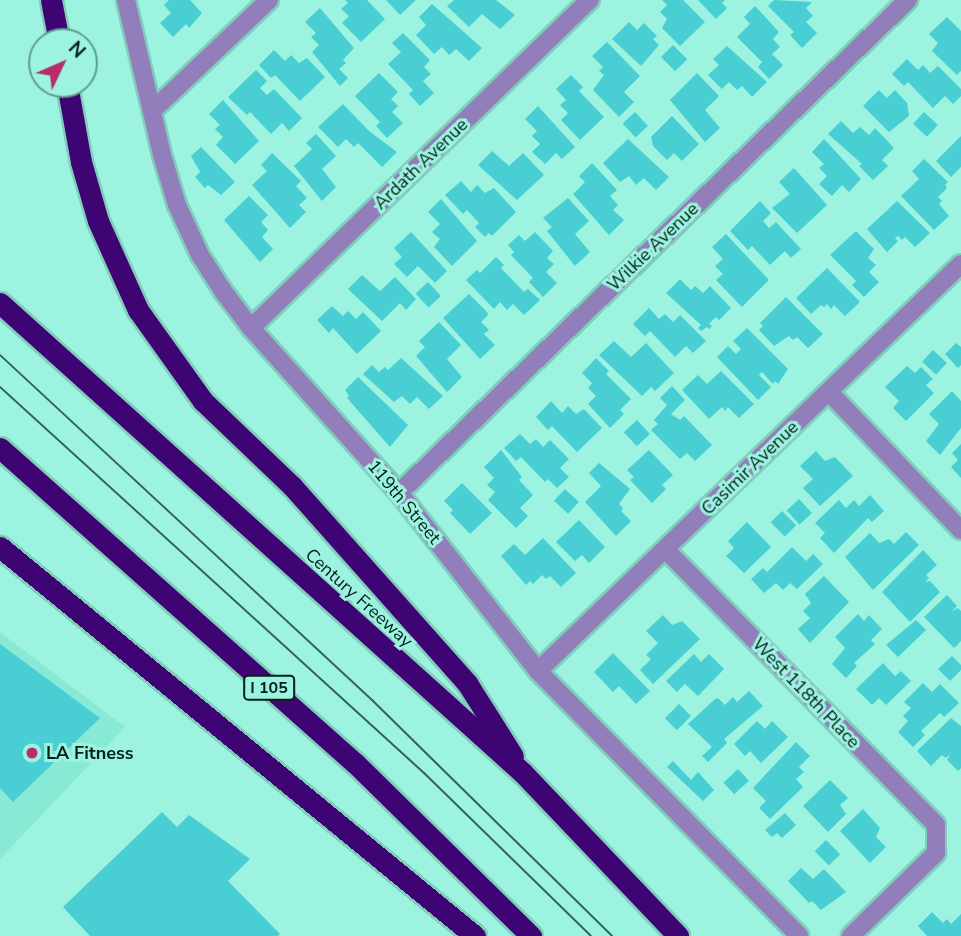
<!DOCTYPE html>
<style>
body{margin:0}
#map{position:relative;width:961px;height:936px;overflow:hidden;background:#9cf3df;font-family:"Nunito Sans",sans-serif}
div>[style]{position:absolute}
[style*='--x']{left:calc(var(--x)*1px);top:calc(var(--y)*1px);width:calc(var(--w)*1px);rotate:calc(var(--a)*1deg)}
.built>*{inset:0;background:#88ead4}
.building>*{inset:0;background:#49cfd3;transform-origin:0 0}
.roads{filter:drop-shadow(2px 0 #81cdbc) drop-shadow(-2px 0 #81cdbc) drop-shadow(0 2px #81cdbc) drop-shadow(0 -2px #81cdbc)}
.street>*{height:18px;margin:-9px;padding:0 9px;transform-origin:9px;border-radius:9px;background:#927ebb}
.highway>*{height:21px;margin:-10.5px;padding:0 10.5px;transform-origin:10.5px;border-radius:10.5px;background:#3e0474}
.tram>*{height:2px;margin:-1px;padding:0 1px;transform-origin:1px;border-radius:1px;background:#346258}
.dots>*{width:19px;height:19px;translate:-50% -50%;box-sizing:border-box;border:4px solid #9cf3df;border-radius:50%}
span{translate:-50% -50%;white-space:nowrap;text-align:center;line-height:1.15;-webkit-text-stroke:6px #9cf3df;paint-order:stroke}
.shield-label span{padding:2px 5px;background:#9cf3df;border:2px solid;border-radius:5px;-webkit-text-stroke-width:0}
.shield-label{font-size:16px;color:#04201a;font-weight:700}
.street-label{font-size:18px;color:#04201a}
.poi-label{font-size:18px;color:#04201a;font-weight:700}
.left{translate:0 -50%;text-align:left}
.north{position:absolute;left:28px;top:28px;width:70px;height:70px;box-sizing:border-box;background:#9cf3df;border:2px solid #5f9f90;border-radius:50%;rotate:46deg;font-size:19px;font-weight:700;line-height:28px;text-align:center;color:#04201a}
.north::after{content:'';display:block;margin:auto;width:24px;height:32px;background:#b72d6b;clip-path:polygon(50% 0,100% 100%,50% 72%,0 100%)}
</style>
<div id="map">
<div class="built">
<i style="clip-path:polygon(0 632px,125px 727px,0 859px)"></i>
</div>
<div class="building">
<i style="clip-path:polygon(169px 0,190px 0,202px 13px,189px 28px,186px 24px,173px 37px,160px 23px,171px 13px,164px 5px)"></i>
<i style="clip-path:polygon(345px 0,367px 0,385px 19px,361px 42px,342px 23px,349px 16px,341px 9px,348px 3px)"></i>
<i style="clip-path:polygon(386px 0,416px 0,400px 15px)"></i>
<i style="clip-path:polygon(454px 0,496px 0,515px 15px,500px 29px,482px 14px,469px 27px,447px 6px)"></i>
<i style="clip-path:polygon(662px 0,683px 0,705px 22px,680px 46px,662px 28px,667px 19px,660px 12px,667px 5px)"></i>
<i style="clip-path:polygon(698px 0,725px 0,722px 3px,727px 8px,716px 19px)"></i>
<i style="clip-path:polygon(774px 0,812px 2px,806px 8px,813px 16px,806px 22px,817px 33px,802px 48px,790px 35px,794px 32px,768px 6px)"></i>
<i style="clip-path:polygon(432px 4px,482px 48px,469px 61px,456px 49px,449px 55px,442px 47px,434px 54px,416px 35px,426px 25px,419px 17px)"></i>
<i style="clip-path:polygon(755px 6px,779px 32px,773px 39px,780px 47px,772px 54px,783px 65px,769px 79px,758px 67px,762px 62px,737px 37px,750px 24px,744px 17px)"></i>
<i style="clip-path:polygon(320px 8px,354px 48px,343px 60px,346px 63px,339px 69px,348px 78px,340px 86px,312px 52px,319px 45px,311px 37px,316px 33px,305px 22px)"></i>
<i style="clip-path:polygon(947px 17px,961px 31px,961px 71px,957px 75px,932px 51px,938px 43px,929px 34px)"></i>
<i style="clip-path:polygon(629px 22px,637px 30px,644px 23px,657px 36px,653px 39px,659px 45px,641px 66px,612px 39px)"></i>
<i style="clip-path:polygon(403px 33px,430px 60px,424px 67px,431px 74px,423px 81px,434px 93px,420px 106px,409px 94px,413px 90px,388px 64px,401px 52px,392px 43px)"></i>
<i style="clip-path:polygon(607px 42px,640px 76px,624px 92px,634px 102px,619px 117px,593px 90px,604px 75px,599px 71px,603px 67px,592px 56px)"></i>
<i style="left:673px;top:45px;width:20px;height:17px;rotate:45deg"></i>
<i style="clip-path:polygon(727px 46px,767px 82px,752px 97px,742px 86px,737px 90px,729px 82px,722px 89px,708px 75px,719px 65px,713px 59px)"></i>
<i style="clip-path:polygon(274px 50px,285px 61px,291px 55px,299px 63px,307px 58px,325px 77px,300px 101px,275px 75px,271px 78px,259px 65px)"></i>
<i style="clip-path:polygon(907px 59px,918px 70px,923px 65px,930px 73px,938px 66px,961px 89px,961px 96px,953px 104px,945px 96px,933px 108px,908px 82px,904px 86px,892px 74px)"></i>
<i style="clip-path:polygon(256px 70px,267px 81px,260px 88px,267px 95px,274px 89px,302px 118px,289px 131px,282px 123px,271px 134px,250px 112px,247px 115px,228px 97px)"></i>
<i style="clip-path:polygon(379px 73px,398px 92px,391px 99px,398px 106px,392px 112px,403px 123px,387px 138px,376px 126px,380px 122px,355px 96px)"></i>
<i style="clip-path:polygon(697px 73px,719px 96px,705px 110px,720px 128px,705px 142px,670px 100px)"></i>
<i style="clip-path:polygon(571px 75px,583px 87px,579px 91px,604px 117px,580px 140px,561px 120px,568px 113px,560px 105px,566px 100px,556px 89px)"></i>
<i style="clip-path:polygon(879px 90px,887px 98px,895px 90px,907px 103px,909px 116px,889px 132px,863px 106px)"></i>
<i style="clip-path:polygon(223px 100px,259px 141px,235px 164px,216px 145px,223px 137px,215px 129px,220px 125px,209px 114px)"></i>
<i style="clip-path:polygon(343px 104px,369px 131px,397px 152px,382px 167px,358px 143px,354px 147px,346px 139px,338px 147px,318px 127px)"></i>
<i style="clip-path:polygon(538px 106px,575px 147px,562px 159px,556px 153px,545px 164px,532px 152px,540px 144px,532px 136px,537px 131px,525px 119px)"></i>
<i style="left:635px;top:112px;width:19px;height:17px;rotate:47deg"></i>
<i style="left:924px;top:112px;width:19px;height:16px;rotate:43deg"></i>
<i style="clip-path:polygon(672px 116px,699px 144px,682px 161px,674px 153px,667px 160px,653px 146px,651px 137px)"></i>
<i style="clip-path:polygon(841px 121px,853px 133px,860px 127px,869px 135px,875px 128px,894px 148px,882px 160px,888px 166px,873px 180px,859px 166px,862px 164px,828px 134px)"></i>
<i style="clip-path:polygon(316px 134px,336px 156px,322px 169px,336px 187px,322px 201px,294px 166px,312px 149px,306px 143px)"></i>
<i style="clip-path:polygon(961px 136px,961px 167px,951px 177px,936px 161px)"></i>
<i style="clip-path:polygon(628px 139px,669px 177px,656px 190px,644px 178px,636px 185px,629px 176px,620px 182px,603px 163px)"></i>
<i style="clip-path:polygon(824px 139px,861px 179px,849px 192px,842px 185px,832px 196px,819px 184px,827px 176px,819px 168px,824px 164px,812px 152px)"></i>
<i style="clip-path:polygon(201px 147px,235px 182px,221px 195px,208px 185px,205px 188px,195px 177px,200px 172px,191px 156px)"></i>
<i style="clip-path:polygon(492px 151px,509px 166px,523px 153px,544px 175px,517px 200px,478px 165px)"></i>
<i style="clip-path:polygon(272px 153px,301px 181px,296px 186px,307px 198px,299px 205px,306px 212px,290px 228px,252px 185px,267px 171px,261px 165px)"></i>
<i style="clip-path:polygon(924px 159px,948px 182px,945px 185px,947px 188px,938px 197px,942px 201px,939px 204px,949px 216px,934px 230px,901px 196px,919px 179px,912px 171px)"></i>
<i style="clip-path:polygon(592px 163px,617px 190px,610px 196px,618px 205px,613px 210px,624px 220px,609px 235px,573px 194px,585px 182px,579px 176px)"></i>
<i style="clip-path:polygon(794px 168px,827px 205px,797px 233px,772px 208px,790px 194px,779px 182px)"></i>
<i style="clip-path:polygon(461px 181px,471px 192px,477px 185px,485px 193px,494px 188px,516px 212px,492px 236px,489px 233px,485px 237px,475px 227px,479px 223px,467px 210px,463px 214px,445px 195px)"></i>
<i style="clip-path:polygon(249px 196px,268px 215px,261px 222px,268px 230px,262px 237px,273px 249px,260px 262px,224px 220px)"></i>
<i style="clip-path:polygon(568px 198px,589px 221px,575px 234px,590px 252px,575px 266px,547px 231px,552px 227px,543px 218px)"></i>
<i style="clip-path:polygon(441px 199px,477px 241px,452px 266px,434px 247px,440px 239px,432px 232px,440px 224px,428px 212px)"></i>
<i style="clip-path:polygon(760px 201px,771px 213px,763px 221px,769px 228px,776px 222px,801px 249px,791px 258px,785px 251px,770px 265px,752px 246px,748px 250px,730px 231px)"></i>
<i style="clip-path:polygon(897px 201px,930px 233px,915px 247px,905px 237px,902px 240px,898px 236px,895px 238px,898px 241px,887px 252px,867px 229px)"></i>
<i style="clip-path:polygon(856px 231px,874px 249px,868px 258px,876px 265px,869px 272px,879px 282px,864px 297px,852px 285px,856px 281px,830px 255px)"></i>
<i style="clip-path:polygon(411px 232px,447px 271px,435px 283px,418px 266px,407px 277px,394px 264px,402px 257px,394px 248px)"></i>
<i style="clip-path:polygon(535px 232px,553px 251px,547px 258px,554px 264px,546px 272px,557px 283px,543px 297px,529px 282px,533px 278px,511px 255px,514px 252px,508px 245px,519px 235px,525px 241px)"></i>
<i style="clip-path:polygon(726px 234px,769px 280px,742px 307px,716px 280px,723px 274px,715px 266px,723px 259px,712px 247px)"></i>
<i style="clip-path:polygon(496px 257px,504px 265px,501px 268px,524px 292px,528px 289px,540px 300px,524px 315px,513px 304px,507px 310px,500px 302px,494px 309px,466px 280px,477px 270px,480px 273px)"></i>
<i style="clip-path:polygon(827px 268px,860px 302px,845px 316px,834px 305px,831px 309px,827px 304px,824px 307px,821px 305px,811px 314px,796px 298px)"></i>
<i style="clip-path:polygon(362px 275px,380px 291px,395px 277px,416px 299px,406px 310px,400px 303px,382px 321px,348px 289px)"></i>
<i style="clip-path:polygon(680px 279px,691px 290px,695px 286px,703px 293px,710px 286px,731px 308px,719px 320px,716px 317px,709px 324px,712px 326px,709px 329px,707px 327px,701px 331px,698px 328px,701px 325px,666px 293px)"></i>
<i style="left:428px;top:282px;width:19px;height:17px;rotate:47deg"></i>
<i style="clip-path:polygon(469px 294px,487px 312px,488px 315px,481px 322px,489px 330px,484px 334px,495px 345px,480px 359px,443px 318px)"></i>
<i style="clip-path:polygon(786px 297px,823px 334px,808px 348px,797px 337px,793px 340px,789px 336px,774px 346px,759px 330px,763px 326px,760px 323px)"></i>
<i style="clip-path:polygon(332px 306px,343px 316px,348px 311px,356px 319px,363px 312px,381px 331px,357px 354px,333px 328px,329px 333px,317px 320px)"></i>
<i style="clip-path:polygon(649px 308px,659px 319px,665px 314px,673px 322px,680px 315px,706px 341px,693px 353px,686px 346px,675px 357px,650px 331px,645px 336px,633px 324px)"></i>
<i style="clip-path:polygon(439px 322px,461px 345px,447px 359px,462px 377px,447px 392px,416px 356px,425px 347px,419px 341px)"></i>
<i style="clip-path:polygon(747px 328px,788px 369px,778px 384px,775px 381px,773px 384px,762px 372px,759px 375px,771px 387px,758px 400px,717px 357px,728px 346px,736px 354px,741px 349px,733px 341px)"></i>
<i style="clip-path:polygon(614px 341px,631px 357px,646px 343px,674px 373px,655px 391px,651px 387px,642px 396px,599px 355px)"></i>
<i style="clip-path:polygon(956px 343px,961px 347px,961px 365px,958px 368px,945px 354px)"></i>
<i style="left:933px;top:350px;width:19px;height:16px;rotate:43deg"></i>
<i style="clip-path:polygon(401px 358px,443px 396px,429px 409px,417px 397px,410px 404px,402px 396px,394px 402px,363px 374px,372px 365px,379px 372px,385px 367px,388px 370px)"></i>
<i style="clip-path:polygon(596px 358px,609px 371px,606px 374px,631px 399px,620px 410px,624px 414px,610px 428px,588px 404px,596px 396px,588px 388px,592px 383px,582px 373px)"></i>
<i style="clip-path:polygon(907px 366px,915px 373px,921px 367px,933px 379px,926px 385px,934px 393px,906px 421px,893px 408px,899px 401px,885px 387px)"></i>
<i style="clip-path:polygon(721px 371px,754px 404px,739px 418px,728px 407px,725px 411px,722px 407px,709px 419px,682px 390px,698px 375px,707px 384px)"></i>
<i style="clip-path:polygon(358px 377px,408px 425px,390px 447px,347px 398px,349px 396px,345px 390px)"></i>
<i style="clip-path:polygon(672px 386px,685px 400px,671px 414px,680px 420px,684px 416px,712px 445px,695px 461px,687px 453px,680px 459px,651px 430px,658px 424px,654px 420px,667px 405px,660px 398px)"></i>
<i style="clip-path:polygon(952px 391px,961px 401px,961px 428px,940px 455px,926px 441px,939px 424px,929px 414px)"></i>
<i style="clip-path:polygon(551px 401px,562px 413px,568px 406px,576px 414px,584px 409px,602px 428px,577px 452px,552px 426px,548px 430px,536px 417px)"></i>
<i style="left:637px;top:420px;width:19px;height:18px;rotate:47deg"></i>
<i style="clip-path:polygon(520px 434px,530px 444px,536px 439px,543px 447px,550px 440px,569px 459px,560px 468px,569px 477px,557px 488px,548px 479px,545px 482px,521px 457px,516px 461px,504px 448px)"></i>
<i style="clip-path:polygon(961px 444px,961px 478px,951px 467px,958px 460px,952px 453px)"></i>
<i style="clip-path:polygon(501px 450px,522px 477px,519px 480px,533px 495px,520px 508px,528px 516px,516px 528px,488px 500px,495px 492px,487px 485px,494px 478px,484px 467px)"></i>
<i style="clip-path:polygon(649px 450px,673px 475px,662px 485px,666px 489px,652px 503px,630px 480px,634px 477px,627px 470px)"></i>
<i style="clip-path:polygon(816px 451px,825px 461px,835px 457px,853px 476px,820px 506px,803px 488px,813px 479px,800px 466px)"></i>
<i style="clip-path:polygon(599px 463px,630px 489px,619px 504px,623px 508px,621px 511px,631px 521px,616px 536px,585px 502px,601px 486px,589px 473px)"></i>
<i style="clip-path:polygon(462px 483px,492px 513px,470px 534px,450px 513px,453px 510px,444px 501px)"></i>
<i style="left:565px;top:489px;width:19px;height:16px;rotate:43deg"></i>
<i style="clip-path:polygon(870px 495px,884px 511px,872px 522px,868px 518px,834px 553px,820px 538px,825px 533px,815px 523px,839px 500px,846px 508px,854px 500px,859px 506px)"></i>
<i style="left:799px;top:499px;width:19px;height:17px;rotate:47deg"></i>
<i style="left:782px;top:511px;width:20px;height:16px;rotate:45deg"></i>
<i style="clip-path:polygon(579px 520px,605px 547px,589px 563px,582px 555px,575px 561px,556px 542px)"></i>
<i style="clip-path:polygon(747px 522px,771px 547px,744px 573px,726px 556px,734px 548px,728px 541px)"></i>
<i style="clip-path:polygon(906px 532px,919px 545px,873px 590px,845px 557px,870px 533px,879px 543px,889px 539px,894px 544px)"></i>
<i style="clip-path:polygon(543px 538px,576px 573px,561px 587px,550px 576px,546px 579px,542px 575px,533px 584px,530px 581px,526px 585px,501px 556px,514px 544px,525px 555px)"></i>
<i style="clip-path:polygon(792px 547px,806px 561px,813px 554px,823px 564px,797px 589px,790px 583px,783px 590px,776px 583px,764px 593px,751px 579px,763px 568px,767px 572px)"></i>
<i style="clip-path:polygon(923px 550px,937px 565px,926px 575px,929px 578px,925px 582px,930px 581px,940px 592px,910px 622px,882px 592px)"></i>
<i style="clip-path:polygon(824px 576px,849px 602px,810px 643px,798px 629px,810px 618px,803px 611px,811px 603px,805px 594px)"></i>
<i style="clip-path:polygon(947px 595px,957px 606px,952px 611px,958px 608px,961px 611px,961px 641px,954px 648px,924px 617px)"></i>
<i style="clip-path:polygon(858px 614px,864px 621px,869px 615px,882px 629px,871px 640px,875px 644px,854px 663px,857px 666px,846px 678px,832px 664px,845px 648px,835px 637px)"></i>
<i style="clip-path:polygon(663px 615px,672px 625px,682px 621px,700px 639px,653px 684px,640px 670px,651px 659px,646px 655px,658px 643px,646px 631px)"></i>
<i style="clip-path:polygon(916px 620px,926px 630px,898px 657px,886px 645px)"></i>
<i style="clip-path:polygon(0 644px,100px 718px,13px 802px,0 788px)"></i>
<i style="clip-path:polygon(613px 653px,650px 691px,636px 704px,619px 686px,613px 692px,594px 672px)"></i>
<i style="clip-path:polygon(694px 654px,701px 662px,709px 654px,724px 669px,698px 696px,685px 684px,677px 692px,666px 681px)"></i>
<i style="clip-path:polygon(952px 656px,961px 665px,961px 670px,950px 681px,938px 669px)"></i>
<i style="clip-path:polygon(883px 663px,895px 676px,901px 671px,911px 681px,886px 705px,879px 698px,872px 705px,856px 689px)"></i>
<i style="clip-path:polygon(923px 683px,932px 692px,940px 684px,959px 703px,944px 717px,940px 713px,921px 731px,925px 735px,913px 747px,898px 732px,908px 721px,903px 716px,911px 708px,904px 702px)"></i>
<i style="clip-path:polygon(749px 691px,763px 706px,724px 739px,727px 743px,708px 762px,702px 756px,712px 747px,688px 724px,715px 699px,718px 698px,725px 705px,733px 697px,737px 702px)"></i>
<i style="left:679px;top:704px;width:17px;height:20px;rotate:45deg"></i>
<i style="clip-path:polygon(951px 718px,961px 726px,961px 768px,958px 771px,947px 760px,950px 754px,946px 758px,942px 755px,931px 766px,917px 751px)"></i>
<i style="clip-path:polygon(757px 721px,765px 729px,772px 721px,788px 737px,761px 763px,750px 751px,745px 756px,734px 744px)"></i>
<i style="clip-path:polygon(796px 742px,810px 756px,799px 767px,804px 772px,796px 779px,803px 787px,770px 819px,759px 808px,766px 801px,753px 788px)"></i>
<i style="clip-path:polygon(673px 761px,691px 780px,698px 772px,714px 790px,703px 801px,667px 767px)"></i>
<i style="left:738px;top:769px;width:16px;height:20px;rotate:47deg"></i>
<i style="clip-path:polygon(830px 780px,848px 798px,840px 805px,846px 814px,828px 832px,803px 806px)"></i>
<i style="clip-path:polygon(863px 809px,880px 828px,876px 837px,886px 847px,870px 863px,840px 831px)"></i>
<i style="clip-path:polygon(162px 812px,177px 827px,189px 815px,250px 859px,228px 881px,280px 934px,278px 936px,90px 936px,63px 907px)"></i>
<i style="clip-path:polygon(785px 813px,796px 825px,782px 838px,777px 833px,772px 837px,765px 830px)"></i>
<i style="left:826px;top:840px;width:20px;height:16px;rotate:45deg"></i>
<i style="clip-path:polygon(801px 868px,813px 879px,824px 869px,846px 892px,821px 910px,812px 901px,809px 903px,788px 881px)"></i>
<i style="clip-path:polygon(932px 912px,943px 923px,947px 919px,951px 924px,961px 914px,961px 936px,927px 936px,918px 926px)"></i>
</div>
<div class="roads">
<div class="street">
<i style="--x:126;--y:0;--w:159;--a:76.9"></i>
<i style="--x:162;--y:155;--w:52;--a:73.3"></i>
<i style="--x:177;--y:205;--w:55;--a:65.3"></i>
<i style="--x:200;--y:255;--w:43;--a:57.4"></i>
<i style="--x:223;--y:291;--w:46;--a:52.9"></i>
<i style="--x:251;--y:328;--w:222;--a:48.1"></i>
<i style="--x:399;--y:493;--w:226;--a:52"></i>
<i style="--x:538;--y:671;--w:372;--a:45.4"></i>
<i style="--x:152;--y:111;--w:161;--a:-43.5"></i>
<i style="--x:251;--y:328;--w:472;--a:-44.1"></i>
<i style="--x:829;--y:392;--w:191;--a:46.3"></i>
<i style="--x:399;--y:493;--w:709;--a:-44.09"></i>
<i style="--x:666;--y:550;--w:385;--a:45.5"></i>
<i style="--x:936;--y:825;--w:28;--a:90"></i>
<i style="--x:936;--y:853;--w:119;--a:135.7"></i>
<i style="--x:538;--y:671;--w:587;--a:-43.9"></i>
</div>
<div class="highway">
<i style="--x:51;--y:0;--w:43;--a:79.2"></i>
<i style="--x:67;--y:84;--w:79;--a:79.8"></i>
<i style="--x:81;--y:162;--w:61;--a:73.9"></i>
<i style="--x:98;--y:221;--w:98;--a:65.8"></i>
<i style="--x:138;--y:310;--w:112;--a:54.5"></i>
<i style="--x:203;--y:401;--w:123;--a:43.7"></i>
<i style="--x:292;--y:486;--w:264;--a:48.4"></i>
<i style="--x:467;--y:683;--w:86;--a:57.8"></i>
<i style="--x:0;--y:303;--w:703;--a:41.94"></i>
<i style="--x:523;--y:773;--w:225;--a:46.4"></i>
<i style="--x:0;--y:448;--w:475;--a:41.6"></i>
<i style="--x:355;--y:763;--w:247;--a:44.5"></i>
<i style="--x:0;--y:547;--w:614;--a:39.32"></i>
</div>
</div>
<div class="tram">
<i style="--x:0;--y:355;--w:509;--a:42.85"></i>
<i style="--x:373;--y:701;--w:335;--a:44.5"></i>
<i style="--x:0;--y:387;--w:573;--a:42.31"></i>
<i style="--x:424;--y:773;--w:233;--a:44.3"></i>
</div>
<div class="dots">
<i style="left:32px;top:753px;background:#b72d6b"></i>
</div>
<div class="shield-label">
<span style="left:269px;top:688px">I 105</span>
</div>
<div class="street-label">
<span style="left:421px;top:164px;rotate:-44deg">Ardath Avenue</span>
<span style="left:653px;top:247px;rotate:-44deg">Wilkie Avenue</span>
<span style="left:750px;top:468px;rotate:-44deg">Casimir Avenue</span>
<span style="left:404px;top:502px;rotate:50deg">119th Street</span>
<span style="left:359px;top:598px;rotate:42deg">Century Freeway</span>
<span style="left:806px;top:693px;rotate:46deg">West 118th Place</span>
</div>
<div class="poi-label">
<span class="left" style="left:46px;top:753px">LA Fitness</span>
</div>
<div class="north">N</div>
</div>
